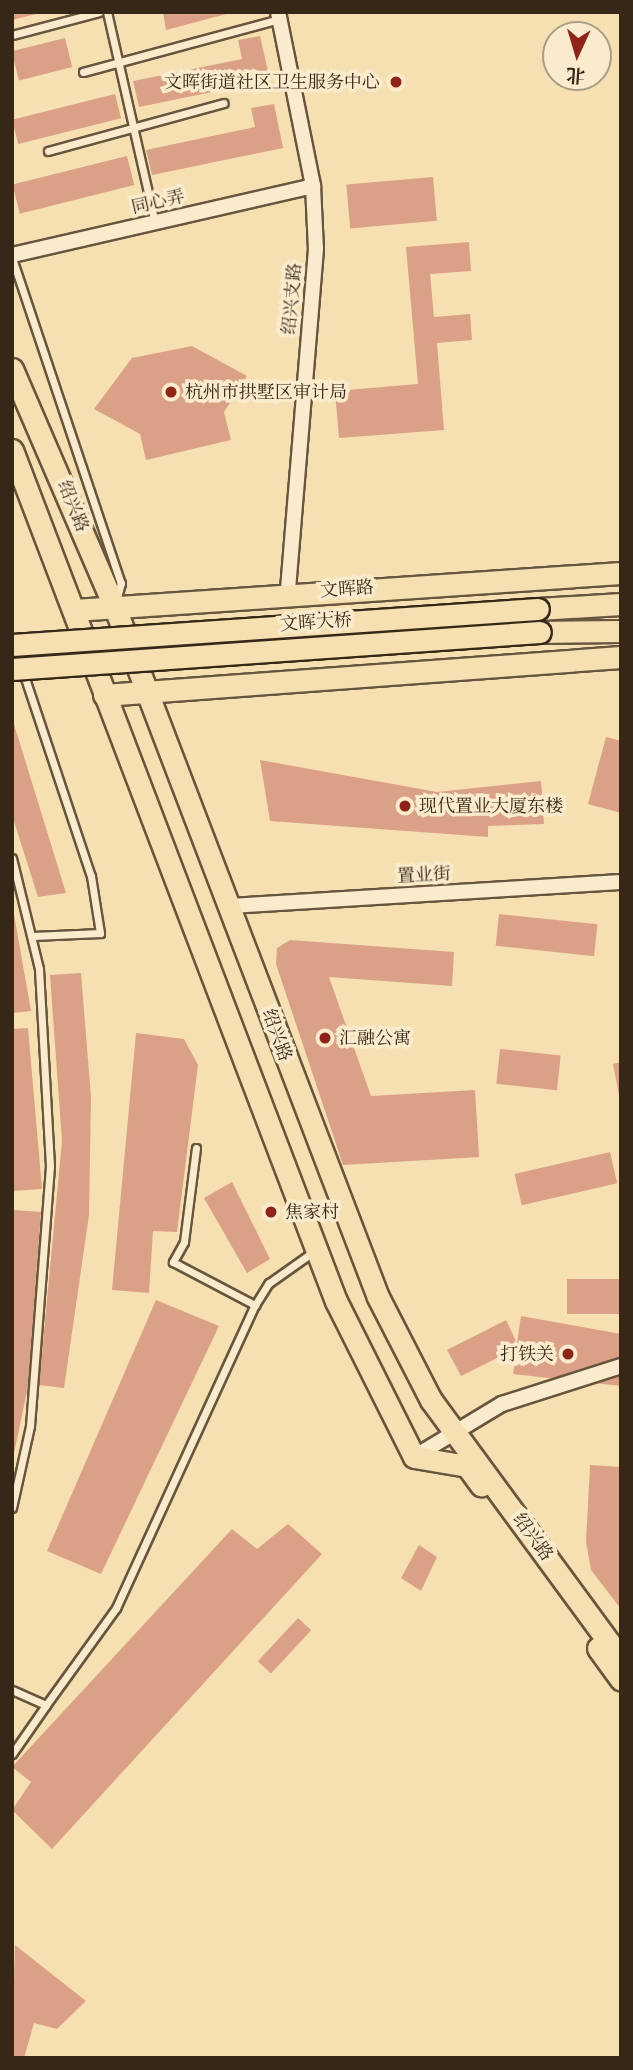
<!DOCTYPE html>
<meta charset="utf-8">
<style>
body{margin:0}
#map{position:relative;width:633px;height:2070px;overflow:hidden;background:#f6e0b1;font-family:"Libre Caslon Text","Noto Serif SC",serif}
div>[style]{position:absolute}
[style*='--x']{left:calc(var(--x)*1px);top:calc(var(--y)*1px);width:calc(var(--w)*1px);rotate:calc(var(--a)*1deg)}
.building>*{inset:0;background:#daa187;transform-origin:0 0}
.roads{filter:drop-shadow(2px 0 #67553e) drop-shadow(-2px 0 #67553e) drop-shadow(0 2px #67553e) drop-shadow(0 -2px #67553e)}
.lane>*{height:7px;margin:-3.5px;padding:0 3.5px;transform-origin:3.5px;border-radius:3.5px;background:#f9ebcc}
.street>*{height:14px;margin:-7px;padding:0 7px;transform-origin:7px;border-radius:7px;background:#f9ebcc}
.primary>*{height:21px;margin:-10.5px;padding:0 10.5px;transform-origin:10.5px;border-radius:10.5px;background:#f6e0b1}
.bridges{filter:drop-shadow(2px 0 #372718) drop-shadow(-2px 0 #372718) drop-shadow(0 2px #372718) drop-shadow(0 -2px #372718)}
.primary-bridge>*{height:21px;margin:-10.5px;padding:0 10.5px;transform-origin:10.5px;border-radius:10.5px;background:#f6e0b1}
.dots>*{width:19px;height:19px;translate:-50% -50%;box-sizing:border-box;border:4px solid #f9ebcc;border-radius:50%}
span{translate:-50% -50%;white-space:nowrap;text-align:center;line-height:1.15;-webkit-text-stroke:7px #f9ebcc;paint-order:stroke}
.poi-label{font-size:18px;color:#372718}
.right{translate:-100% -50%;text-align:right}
.left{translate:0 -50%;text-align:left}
.street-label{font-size:18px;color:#372718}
.frame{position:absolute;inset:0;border:14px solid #372718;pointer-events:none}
.north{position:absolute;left:542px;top:21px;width:70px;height:70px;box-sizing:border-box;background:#f9ebcc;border:2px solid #ab9d84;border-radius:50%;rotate:184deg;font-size:19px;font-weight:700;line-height:28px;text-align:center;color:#372718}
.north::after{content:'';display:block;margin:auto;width:24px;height:32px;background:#8f2418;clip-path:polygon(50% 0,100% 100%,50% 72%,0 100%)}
</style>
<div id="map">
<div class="building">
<i style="clip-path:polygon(12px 12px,40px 12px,40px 13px,12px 20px)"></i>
<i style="clip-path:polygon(163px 12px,230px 12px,230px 13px,166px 30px)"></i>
<i style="clip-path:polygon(260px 36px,270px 80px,139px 107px,133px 81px,242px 59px,238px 40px)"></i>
<i style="left:65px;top:38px;width:30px;height:55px;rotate:76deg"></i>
<i style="left:115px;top:94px;width:25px;height:106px;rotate:76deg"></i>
<i style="clip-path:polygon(274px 104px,283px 148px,152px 175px,146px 150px,255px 127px,251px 108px)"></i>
<i style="left:127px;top:156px;width:30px;height:118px;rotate:76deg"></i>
<i style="left:433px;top:177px;width:44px;height:87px;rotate:85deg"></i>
<i style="clip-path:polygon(469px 242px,471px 271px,430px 274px,434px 317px,470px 314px,472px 340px,437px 343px,444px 430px,339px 438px,335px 391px,418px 384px,406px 247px)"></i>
<i style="clip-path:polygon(192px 346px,247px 376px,224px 412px,231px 440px,146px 460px,140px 434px,94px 409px,132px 358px)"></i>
<i style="clip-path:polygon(12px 721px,13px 721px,66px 893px,38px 897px,12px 815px)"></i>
<i style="clip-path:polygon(606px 737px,621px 741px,621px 813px,588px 804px)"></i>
<i style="clip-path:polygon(260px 760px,437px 792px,541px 781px,544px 824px,488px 826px,488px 837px,270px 821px)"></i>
<i style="clip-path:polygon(12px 914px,14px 914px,31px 1011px,12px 1013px)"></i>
<i style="left:499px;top:914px;width:99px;height:32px;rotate:6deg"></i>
<i style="clip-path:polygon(290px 940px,454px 952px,452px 986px,329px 977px,371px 1096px,475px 1090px,479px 1157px,343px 1165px,276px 964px,277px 948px)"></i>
<i style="clip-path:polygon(81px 973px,91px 1097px,89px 1215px,64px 1388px,39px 1385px,62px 1141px,50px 975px)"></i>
<i style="clip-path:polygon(28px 1028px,42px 1189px,12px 1191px,12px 1029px)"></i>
<i style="clip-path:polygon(136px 1033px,184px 1039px,198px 1065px,177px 1232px,153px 1231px,149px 1293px,112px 1290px)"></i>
<i style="left:500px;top:1049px;width:61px;height:35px;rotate:6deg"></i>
<i style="clip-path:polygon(621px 1062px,621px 1095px,619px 1095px,613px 1064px)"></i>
<i style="left:610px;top:1152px;width:32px;height:98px;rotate:77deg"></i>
<i style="clip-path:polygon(232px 1182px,270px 1259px,247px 1273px,204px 1198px)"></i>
<i style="clip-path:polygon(12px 1210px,41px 1212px,28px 1387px,13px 1458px)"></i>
<i style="left:621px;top:1279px;width:35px;height:54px;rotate:90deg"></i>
<i style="clip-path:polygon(156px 1300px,219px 1326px,101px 1574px,47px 1551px)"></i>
<i style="clip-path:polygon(521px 1316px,621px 1334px,621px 1386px,513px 1374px,517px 1348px,461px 1376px,447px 1350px,506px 1320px,517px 1343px)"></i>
<i style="clip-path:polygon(590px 1465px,621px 1467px,621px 1609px,591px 1570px,586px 1542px)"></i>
<i style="clip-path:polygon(288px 1524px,322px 1554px,52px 1849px,12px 1810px,31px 1782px,12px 1767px,232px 1529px,257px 1549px)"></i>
<i style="clip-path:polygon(419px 1545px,437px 1557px,421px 1591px,401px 1578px)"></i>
<i style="left:298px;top:1618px;width:18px;height:59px;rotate:43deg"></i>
<i style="clip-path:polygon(15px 1945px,86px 2001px,57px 2029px,34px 2023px,24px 2058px,12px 2058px)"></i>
</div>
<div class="roads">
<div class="lane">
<i style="--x:107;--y:12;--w:216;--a:77.2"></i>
<i style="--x:12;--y:35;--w:90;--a:-14.8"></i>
<i style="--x:83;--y:72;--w:203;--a:-15.1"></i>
<i style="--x:48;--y:151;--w:182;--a:-15.3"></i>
<i style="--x:12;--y:258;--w:343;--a:71.5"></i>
<i style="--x:121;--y:583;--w:15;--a:106"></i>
<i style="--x:15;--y:648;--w:240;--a:71.6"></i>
<i style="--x:91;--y:876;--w:58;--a:81"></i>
<i style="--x:100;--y:933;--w:67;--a:177.4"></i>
<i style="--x:12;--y:858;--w:114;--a:76.3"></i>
<i style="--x:39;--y:969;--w:197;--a:86.8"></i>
<i style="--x:50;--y:1166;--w:261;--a:94.4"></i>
<i style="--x:30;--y:1426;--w:84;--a:102.4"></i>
<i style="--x:196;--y:1148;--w:95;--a:97.3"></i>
<i style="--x:184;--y:1242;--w:23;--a:119"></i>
<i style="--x:173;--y:1262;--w:93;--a:27.7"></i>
<i style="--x:12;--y:1690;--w:37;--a:24"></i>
<i style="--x:46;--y:1705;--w:120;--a:-54.2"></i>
<i style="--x:116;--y:1608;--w:333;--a:-65.4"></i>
<i style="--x:255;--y:1305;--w:26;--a:-58"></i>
<i style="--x:269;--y:1283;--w:54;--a:-35.2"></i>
<i style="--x:12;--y:1754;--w:60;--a:-55.2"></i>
</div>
<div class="street">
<i style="--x:278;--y:12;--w:177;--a:78.6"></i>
<i style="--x:313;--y:186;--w:63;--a:87.3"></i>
<i style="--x:316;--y:249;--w:345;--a:94.7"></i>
<i style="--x:12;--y:255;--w:309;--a:-12.9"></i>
<i style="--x:229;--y:906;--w:393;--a:-3.5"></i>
<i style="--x:414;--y:1457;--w:103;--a:-31.1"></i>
<i style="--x:502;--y:1404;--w:125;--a:-17.7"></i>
</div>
<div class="primary">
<i style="--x:12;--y:369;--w:260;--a:66.7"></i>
<i style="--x:115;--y:608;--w:737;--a:69.11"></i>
<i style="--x:378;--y:1297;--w:116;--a:62.8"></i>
<i style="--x:431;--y:1400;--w:321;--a:53.7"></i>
<i style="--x:12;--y:450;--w:911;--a:69.16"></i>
<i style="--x:336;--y:1301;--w:174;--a:63.4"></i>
<i style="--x:414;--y:1457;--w:54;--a:9.6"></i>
<i style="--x:467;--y:1466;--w:24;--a:54"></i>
<i style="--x:538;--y:609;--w:83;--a:-3.4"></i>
<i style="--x:74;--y:610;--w:548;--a:-3.87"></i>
<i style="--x:540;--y:632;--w:81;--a:-0.7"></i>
<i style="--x:104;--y:695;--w:518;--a:-4.2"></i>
<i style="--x:598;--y:1648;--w:39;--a:54"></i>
</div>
</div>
<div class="bridges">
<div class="primary-bridge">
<i style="--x:12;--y:645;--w:527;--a:-3.92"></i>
<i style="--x:12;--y:669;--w:529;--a:-4.01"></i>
</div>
</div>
<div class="dots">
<i style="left:396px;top:82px;background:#8f2418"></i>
<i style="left:171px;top:392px;background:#8f2418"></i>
<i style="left:405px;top:806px;background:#8f2418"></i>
<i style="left:325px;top:1038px;background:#8f2418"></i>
<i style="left:271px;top:1212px;background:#8f2418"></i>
<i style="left:568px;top:1354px;background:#8f2418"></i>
</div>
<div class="poi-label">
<span class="right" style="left:380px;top:82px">文晖街道社区卫生服务中心</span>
<span class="left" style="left:185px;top:392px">杭州市拱墅区审计局</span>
<span class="left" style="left:419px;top:806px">现代置业大厦东楼</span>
<span class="left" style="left:339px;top:1038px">汇融公寓</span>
<span class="left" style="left:285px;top:1212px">焦家村</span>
<span class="right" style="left:554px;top:1354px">打铁关</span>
</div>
<div class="street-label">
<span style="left:158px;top:202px;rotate:-13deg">同心弄</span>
<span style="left:292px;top:299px;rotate:-85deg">绍兴支路</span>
<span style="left:73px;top:506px;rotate:68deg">绍兴路</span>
<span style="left:347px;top:589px;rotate:-4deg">文晖路</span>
<span style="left:316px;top:622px;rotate:-4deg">文晖大桥</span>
<span style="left:424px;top:875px;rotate:-3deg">置业街</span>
<span style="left:277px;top:1035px;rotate:70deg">绍兴路</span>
<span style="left:533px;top:1537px;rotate:54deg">绍兴路</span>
</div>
<div class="frame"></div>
<div class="north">北</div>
</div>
